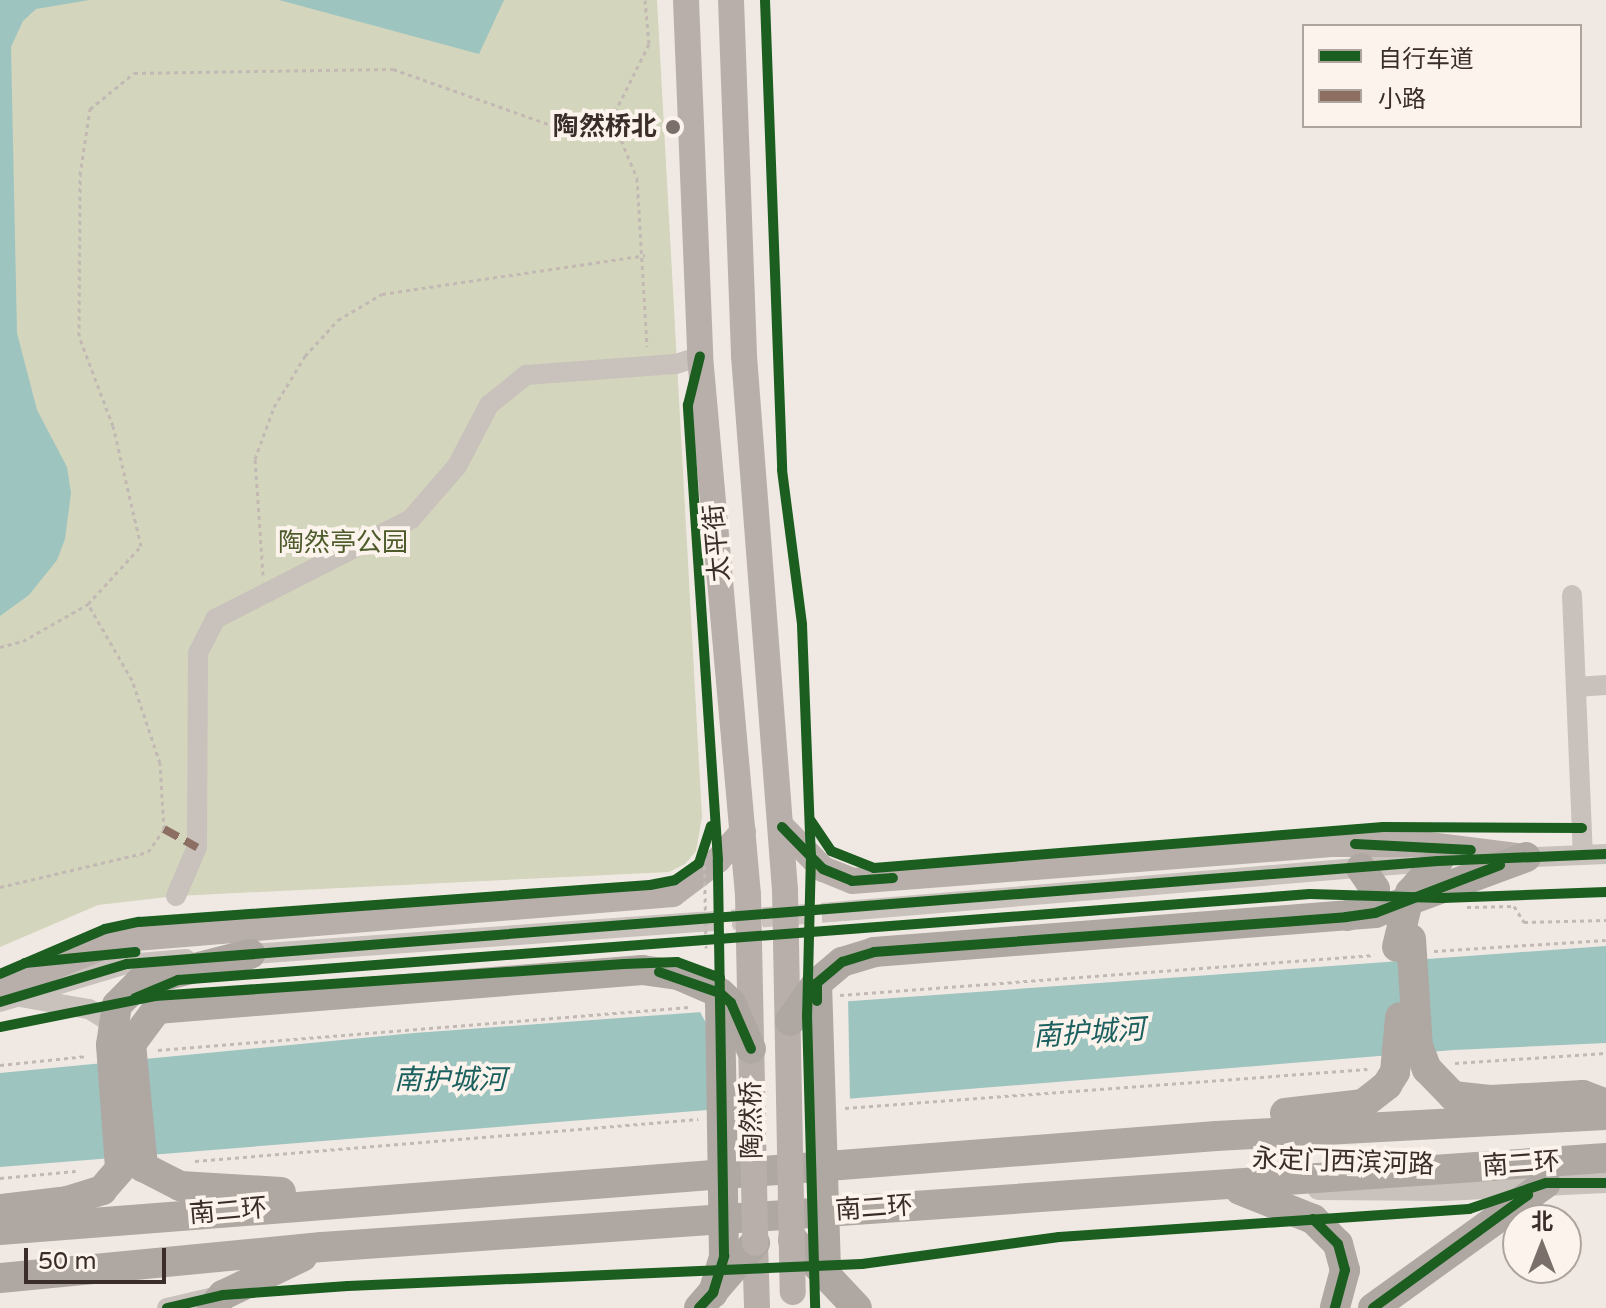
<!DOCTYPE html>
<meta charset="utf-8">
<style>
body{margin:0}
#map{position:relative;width:1606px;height:1308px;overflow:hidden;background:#f0e9e3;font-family:"Varela Round","Noto Sans SC",sans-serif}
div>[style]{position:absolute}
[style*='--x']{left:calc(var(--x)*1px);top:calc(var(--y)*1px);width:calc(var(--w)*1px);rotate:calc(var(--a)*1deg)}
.green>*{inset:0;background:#d3d5bc}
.water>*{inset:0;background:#9ec4c0}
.pier>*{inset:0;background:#f0e9e3}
.minor-tunnel>*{height:20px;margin-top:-10px;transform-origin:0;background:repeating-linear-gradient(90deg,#ccc3be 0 20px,transparent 0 30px)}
.path>*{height:3px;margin-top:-1.5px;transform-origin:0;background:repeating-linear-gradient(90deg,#c2b9b4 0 4px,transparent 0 8px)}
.minor>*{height:20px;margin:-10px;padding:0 10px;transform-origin:10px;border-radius:10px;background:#c9c1bc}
.major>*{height:26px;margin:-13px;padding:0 13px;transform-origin:13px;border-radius:13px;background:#b8afab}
.highway>*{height:30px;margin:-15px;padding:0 15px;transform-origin:15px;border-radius:15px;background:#afa8a2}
.path-bridge>*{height:3px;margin-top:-1.5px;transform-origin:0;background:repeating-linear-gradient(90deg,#c2b9b4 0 4px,transparent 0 8px)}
.major-bridge>*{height:26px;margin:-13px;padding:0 13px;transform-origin:13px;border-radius:13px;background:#b8afab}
.highway-bridge>*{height:30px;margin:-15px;padding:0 15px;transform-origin:15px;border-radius:15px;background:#afa8a2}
.quiet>*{height:8px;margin-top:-4px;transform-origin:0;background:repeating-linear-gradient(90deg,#8d6e63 0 16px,transparent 0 24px)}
.cycleway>*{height:10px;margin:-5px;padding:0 5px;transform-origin:5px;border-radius:5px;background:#1b5e20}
.dots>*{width:22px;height:22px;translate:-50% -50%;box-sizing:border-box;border:4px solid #fbf3ec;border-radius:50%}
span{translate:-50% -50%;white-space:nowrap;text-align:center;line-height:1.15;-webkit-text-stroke:8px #fbf3ec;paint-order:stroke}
.poi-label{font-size:26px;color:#3b2d29;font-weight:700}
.right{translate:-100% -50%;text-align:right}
.park-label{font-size:26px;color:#4e5b2b}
.street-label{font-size:26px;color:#3b2d29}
.water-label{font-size:28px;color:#1b605e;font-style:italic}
.legend{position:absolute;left:1302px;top:24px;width:280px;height:104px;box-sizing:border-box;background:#fbf3ec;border:2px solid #aea49e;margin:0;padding:10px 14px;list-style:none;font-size:24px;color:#3b2d29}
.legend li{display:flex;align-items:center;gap:16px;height:40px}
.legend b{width:40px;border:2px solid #aea49e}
.north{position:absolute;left:1502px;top:1204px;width:80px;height:80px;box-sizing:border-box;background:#fbf3ec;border:2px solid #aea49e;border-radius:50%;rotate:0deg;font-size:22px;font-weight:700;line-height:32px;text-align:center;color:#3b2d29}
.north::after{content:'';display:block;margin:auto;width:28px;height:36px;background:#7a6f6a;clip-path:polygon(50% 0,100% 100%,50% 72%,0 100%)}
.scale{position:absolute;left:24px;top:1248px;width:142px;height:36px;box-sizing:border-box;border:4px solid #3b2d29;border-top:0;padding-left:10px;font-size:24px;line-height:28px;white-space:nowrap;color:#3b2d29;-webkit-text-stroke:6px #fbf3ec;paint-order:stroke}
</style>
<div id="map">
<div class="green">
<i style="clip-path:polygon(0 0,657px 0,702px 817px,696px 851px,685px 864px,669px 872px,176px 896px,98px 905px,0 947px)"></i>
</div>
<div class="water">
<i style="clip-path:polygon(0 0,89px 0,36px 9px,23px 21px,11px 47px,17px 333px,37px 410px,67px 467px,71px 493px,65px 539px,57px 560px,29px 595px,0 616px)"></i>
<i style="clip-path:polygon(279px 0,504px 0,479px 54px)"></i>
<i style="clip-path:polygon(1606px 946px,1606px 1043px,1454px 1050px,0 1167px,0 1073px,414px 1033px)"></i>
</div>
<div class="pier">
<i style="clip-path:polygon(848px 997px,850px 1102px,709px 1113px,706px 1023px,698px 1008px)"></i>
</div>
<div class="minor-tunnel">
<i style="--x:702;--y:922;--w:142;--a:-4.4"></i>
</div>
<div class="path">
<i style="--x:645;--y:0;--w:44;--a:84.8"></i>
<i style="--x:649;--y:44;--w:83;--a:116.6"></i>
<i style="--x:612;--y:118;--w:65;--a:67.4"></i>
<i style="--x:637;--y:178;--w:169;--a:86.6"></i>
<i style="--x:263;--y:575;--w:116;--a:-93.9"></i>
<i style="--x:255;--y:459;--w:55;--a:-69.9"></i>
<i style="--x:274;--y:407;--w:60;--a:-58.7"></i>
<i style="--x:305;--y:356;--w:49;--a:-47.5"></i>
<i style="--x:338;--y:320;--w:51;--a:-30.6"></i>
<i style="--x:382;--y:294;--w:266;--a:-8.4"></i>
<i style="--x:0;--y:647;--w:24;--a:-15"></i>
<i style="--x:23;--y:641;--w:75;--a:-29.6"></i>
<i style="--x:88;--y:604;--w:79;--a:-47.6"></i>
<i style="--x:141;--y:546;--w:123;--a:-103.1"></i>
<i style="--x:113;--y:426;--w:96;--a:-110.7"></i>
<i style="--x:79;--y:336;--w:161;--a:-89.6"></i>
<i style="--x:80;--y:175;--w:67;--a:-81.4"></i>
<i style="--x:90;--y:109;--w:57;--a:-39.3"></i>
<i style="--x:134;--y:73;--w:259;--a:-0.9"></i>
<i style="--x:393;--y:69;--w:197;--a:19.5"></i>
<i style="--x:579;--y:135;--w:37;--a:-27"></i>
<i style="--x:0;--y:887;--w:152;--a:-13.3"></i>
<i style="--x:148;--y:852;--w:28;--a:-55"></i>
<i style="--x:164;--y:829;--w:66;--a:-93.5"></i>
<i style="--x:160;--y:763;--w:88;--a:-108.6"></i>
<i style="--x:132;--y:680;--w:88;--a:-120.1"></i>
<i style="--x:1467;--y:907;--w:47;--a:-1.2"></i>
<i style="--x:1514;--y:906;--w:19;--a:58"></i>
<i style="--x:1524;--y:922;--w:82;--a:-1.4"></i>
<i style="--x:1434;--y:951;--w:172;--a:-3.7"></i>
<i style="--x:840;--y:995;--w:536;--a:-4.28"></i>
<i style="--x:158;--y:1050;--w:533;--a:-4.63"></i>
<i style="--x:1455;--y:1063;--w:151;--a:-3.8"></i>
<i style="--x:0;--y:1065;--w:87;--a:-5.9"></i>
<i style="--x:845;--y:1108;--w:524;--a:-4.26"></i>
<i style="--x:195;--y:1161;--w:505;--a:-4.77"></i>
<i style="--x:0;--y:1178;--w:76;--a:-5.3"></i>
</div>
<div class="minor">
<i style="--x:1572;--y:595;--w:260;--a:87.6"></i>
<i style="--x:1576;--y:687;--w:30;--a:-4"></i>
<i style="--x:1513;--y:858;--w:93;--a:-2.5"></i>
<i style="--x:176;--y:896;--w:53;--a:-66.8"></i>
<i style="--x:197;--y:847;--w:194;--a:-89.7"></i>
<i style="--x:198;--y:653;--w:38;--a:-63"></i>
<i style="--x:215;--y:619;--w:220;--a:-27"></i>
<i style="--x:411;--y:519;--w:70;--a:-49"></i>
<i style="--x:457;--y:466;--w:69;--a:-62.3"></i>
<i style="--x:489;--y:405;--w:48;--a:-39"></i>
<i style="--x:526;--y:375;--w:150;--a:-4.2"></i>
<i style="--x:676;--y:364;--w:25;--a:-18"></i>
<i style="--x:844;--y:911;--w:599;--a:-4.79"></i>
<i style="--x:238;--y:955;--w:465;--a:-4.1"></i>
<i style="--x:20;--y:997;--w:70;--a:9.9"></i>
<i style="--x:89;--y:1009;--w:38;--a:32"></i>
<i style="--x:0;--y:1002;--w:133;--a:-16.7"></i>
<i style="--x:127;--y:964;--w:59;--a:-4.8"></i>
<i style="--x:1318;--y:1190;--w:126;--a:0.5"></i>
<i style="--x:1444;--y:1191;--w:162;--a:-2.8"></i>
<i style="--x:167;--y:1308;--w:57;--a:-13.1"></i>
</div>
<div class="major">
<i style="--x:686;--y:0;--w:356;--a:87.7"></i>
<i style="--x:700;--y:356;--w:541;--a:84.91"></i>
<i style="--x:731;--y:0;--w:356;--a:87.9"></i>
<i style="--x:744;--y:356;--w:536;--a:85.61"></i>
<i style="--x:782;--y:827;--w:59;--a:45.7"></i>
<i style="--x:823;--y:869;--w:31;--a:22"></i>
<i style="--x:852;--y:881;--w:481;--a:-4.4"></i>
<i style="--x:1332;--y:844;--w:89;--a:0"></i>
<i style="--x:1421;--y:844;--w:106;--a:7.1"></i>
<i style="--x:0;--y:988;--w:132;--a:-21.7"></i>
<i style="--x:123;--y:939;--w:552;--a:-4.68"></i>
<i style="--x:673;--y:894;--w:56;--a:-37.1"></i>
<i style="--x:718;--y:860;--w:38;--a:-49"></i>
<i style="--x:755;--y:1243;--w:65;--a:88.2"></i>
</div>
<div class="highway">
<i style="--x:1348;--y:916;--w:29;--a:-35"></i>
<i style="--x:1372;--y:899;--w:10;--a:-73"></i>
<i style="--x:1375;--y:889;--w:25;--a:-124"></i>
<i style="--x:1397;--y:947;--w:56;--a:-76.5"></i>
<i style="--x:1410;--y:893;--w:43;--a:-48.8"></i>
<i style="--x:817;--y:983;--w:33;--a:-40"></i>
<i style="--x:842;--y:962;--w:34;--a:-17"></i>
<i style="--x:874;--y:952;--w:503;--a:-4.45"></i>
<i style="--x:1375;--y:913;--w:161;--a:-20.3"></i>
<i style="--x:131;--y:1044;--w:44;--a:-53.4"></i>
<i style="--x:111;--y:1045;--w:40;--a:-81.5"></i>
<i style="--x:117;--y:1005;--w:33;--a:-45"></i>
<i style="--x:140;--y:982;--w:114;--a:-14.3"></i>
<i style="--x:1427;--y:1069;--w:37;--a:46"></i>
<i style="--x:1453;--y:1096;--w:37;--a:6"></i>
<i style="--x:1490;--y:1100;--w:93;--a:-3.1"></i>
<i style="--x:1583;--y:1095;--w:22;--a:21"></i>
<i style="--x:1285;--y:1113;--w:79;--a:-6.6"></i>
<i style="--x:1363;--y:1104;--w:31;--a:-38"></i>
<i style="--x:1387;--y:1085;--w:15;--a:-58"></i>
<i style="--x:143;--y:1167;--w:42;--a:27.2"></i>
<i style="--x:180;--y:1186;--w:101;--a:3.4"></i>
<i style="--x:1240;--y:1190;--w:79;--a:21.7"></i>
<i style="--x:1313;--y:1219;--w:35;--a:45"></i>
<i style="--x:1338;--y:1244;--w:27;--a:75"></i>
<i style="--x:1345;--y:1270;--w:39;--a:105"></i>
<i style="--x:0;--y:1209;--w:67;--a:-6.8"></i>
<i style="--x:67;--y:1201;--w:37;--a:-17"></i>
<i style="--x:102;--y:1190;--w:28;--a:-49"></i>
<i style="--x:0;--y:1230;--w:1220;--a:-4.42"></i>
<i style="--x:1216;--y:1136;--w:391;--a:-3.1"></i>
<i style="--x:793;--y:1240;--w:93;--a:46.7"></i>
<i style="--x:0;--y:1278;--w:323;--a:-5.5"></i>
<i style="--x:322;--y:1247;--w:1287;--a:-3.97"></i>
<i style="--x:212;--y:1308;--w:17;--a:-50"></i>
<i style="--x:223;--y:1295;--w:88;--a:-25.7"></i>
<i style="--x:699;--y:1308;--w:86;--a:-49.3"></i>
<i style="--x:1373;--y:1308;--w:213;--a:-35.8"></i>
</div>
<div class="path-bridge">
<i style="--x:704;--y:842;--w:106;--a:88.9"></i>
</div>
<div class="major-bridge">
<i style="--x:785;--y:890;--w:402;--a:88.9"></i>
<i style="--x:748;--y:895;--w:348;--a:88.8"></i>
</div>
<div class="highway-bridge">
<i style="--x:1411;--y:939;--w:107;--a:86.3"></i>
<i style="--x:1418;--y:1046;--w:25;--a:69"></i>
<i style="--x:817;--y:983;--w:293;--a:88.2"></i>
<i style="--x:157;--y:1009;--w:487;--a:-4.6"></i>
<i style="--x:642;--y:970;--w:36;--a:8"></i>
<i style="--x:678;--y:975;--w:46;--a:23.2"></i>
<i style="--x:720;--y:993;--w:15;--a:42"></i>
<i style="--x:731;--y:1003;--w:50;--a:66.5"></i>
<i style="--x:790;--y:1021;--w:47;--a:-54.6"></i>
<i style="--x:131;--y:1044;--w:124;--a:84.4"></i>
<i style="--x:111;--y:1045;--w:124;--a:85.8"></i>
<i style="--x:1395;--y:1072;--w:55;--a:-84.8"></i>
<i style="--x:713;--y:1293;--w:39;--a:-73"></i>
<i style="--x:724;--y:1256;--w:263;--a:-90.9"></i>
</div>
<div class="quiet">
<i style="--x:164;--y:829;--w:38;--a:29"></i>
</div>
<div class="cycleway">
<i style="--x:765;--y:0;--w:470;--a:87.9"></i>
<i style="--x:782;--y:470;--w:156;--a:82.6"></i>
<i style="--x:802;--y:625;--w:230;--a:87.8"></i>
<i style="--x:811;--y:855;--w:160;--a:91.4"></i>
<i style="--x:807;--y:1015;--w:293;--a:88.4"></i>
<i style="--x:811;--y:821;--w:36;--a:56"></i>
<i style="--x:831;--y:851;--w:46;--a:21.6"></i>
<i style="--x:874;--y:868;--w:511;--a:-4.61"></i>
<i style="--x:1383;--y:827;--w:199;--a:0.3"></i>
<i style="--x:782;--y:827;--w:59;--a:45.7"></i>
<i style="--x:823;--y:869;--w:31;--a:22"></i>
<i style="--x:852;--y:881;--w:41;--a:-4.2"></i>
<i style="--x:1355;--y:844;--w:116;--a:3"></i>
<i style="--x:25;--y:963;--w:111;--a:-5.7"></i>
<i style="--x:659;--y:972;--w:65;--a:19"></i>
<i style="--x:720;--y:993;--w:15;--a:42"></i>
<i style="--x:731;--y:1003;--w:50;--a:66.5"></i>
<i style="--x:0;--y:974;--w:114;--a:-23.2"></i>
<i style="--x:105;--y:929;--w:35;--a:-12"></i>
<i style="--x:139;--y:922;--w:512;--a:-4.14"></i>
<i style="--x:650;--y:885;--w:25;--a:-11"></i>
<i style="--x:675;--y:880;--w:29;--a:-35"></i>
<i style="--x:699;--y:863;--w:39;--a:-72"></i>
<i style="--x:135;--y:998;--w:47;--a:-22.7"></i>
<i style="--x:178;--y:980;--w:1135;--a:-4.34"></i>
<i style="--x:1310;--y:894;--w:132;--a:1.7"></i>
<i style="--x:1442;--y:898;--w:164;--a:-2.1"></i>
<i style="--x:817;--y:1001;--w:18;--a:-90"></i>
<i style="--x:817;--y:983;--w:33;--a:-40"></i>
<i style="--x:842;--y:962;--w:34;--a:-17"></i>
<i style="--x:874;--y:952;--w:473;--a:-4.2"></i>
<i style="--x:1346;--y:917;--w:29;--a:-8"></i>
<i style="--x:1375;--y:913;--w:134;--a:-21"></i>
<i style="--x:0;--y:1002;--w:133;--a:-16.7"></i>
<i style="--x:127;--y:964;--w:1315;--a:-4.49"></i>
<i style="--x:1438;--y:861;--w:168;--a:-2.4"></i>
<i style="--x:0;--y:1027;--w:158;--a:-11.3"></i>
<i style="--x:155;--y:996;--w:470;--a:-3.9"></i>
<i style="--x:624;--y:964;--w:53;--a:-2.2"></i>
<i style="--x:677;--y:962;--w:46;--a:20.4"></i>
<i style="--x:1313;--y:1219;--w:35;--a:45"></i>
<i style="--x:1338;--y:1244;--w:27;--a:75"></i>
<i style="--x:1345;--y:1270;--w:39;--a:105"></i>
<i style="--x:167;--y:1308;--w:57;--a:-13.1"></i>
<i style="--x:223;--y:1295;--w:125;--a:-4.1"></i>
<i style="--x:348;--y:1286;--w:514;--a:-2.45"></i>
<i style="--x:862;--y:1264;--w:199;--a:-7.8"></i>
<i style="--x:1059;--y:1237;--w:411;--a:-3.9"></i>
<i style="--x:1469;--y:1209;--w:81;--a:-18.7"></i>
<i style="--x:1546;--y:1183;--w:60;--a:0"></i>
<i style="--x:699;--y:1308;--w:21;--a:-47"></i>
<i style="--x:713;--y:1293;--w:39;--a:-73"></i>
<i style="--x:724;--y:1256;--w:396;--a:-90.9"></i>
<i style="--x:718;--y:860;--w:456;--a:-93.8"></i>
<i style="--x:688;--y:405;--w:50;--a:-76.2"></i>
<i style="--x:1373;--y:1308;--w:192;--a:-36.1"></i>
</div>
<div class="dots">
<i style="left:673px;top:127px;background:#7a6f6a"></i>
</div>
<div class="poi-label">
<span class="right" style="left:657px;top:127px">陶然桥北</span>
</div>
<div class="park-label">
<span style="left:343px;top:543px">陶然亭公园</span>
</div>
<div class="street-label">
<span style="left:717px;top:543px;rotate:-95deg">太平街</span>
<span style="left:752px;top:1120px;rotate:-91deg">陶然桥</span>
<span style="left:1343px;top:1162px;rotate:2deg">永定门西滨河路</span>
<span style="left:1521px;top:1164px;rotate:-4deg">南二环</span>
<span style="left:874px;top:1208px;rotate:-4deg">南二环</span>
<span style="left:228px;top:1211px;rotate:-5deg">南二环</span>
</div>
<div class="water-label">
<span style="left:1089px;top:1033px;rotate:-4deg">南护城河</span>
<span style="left:450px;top:1080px">南护城河</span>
</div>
<ul class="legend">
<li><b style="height:10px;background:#1b5e20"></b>自行车道</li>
<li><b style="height:10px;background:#8d6e63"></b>小路</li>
</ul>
<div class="north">北</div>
<div class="scale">50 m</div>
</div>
